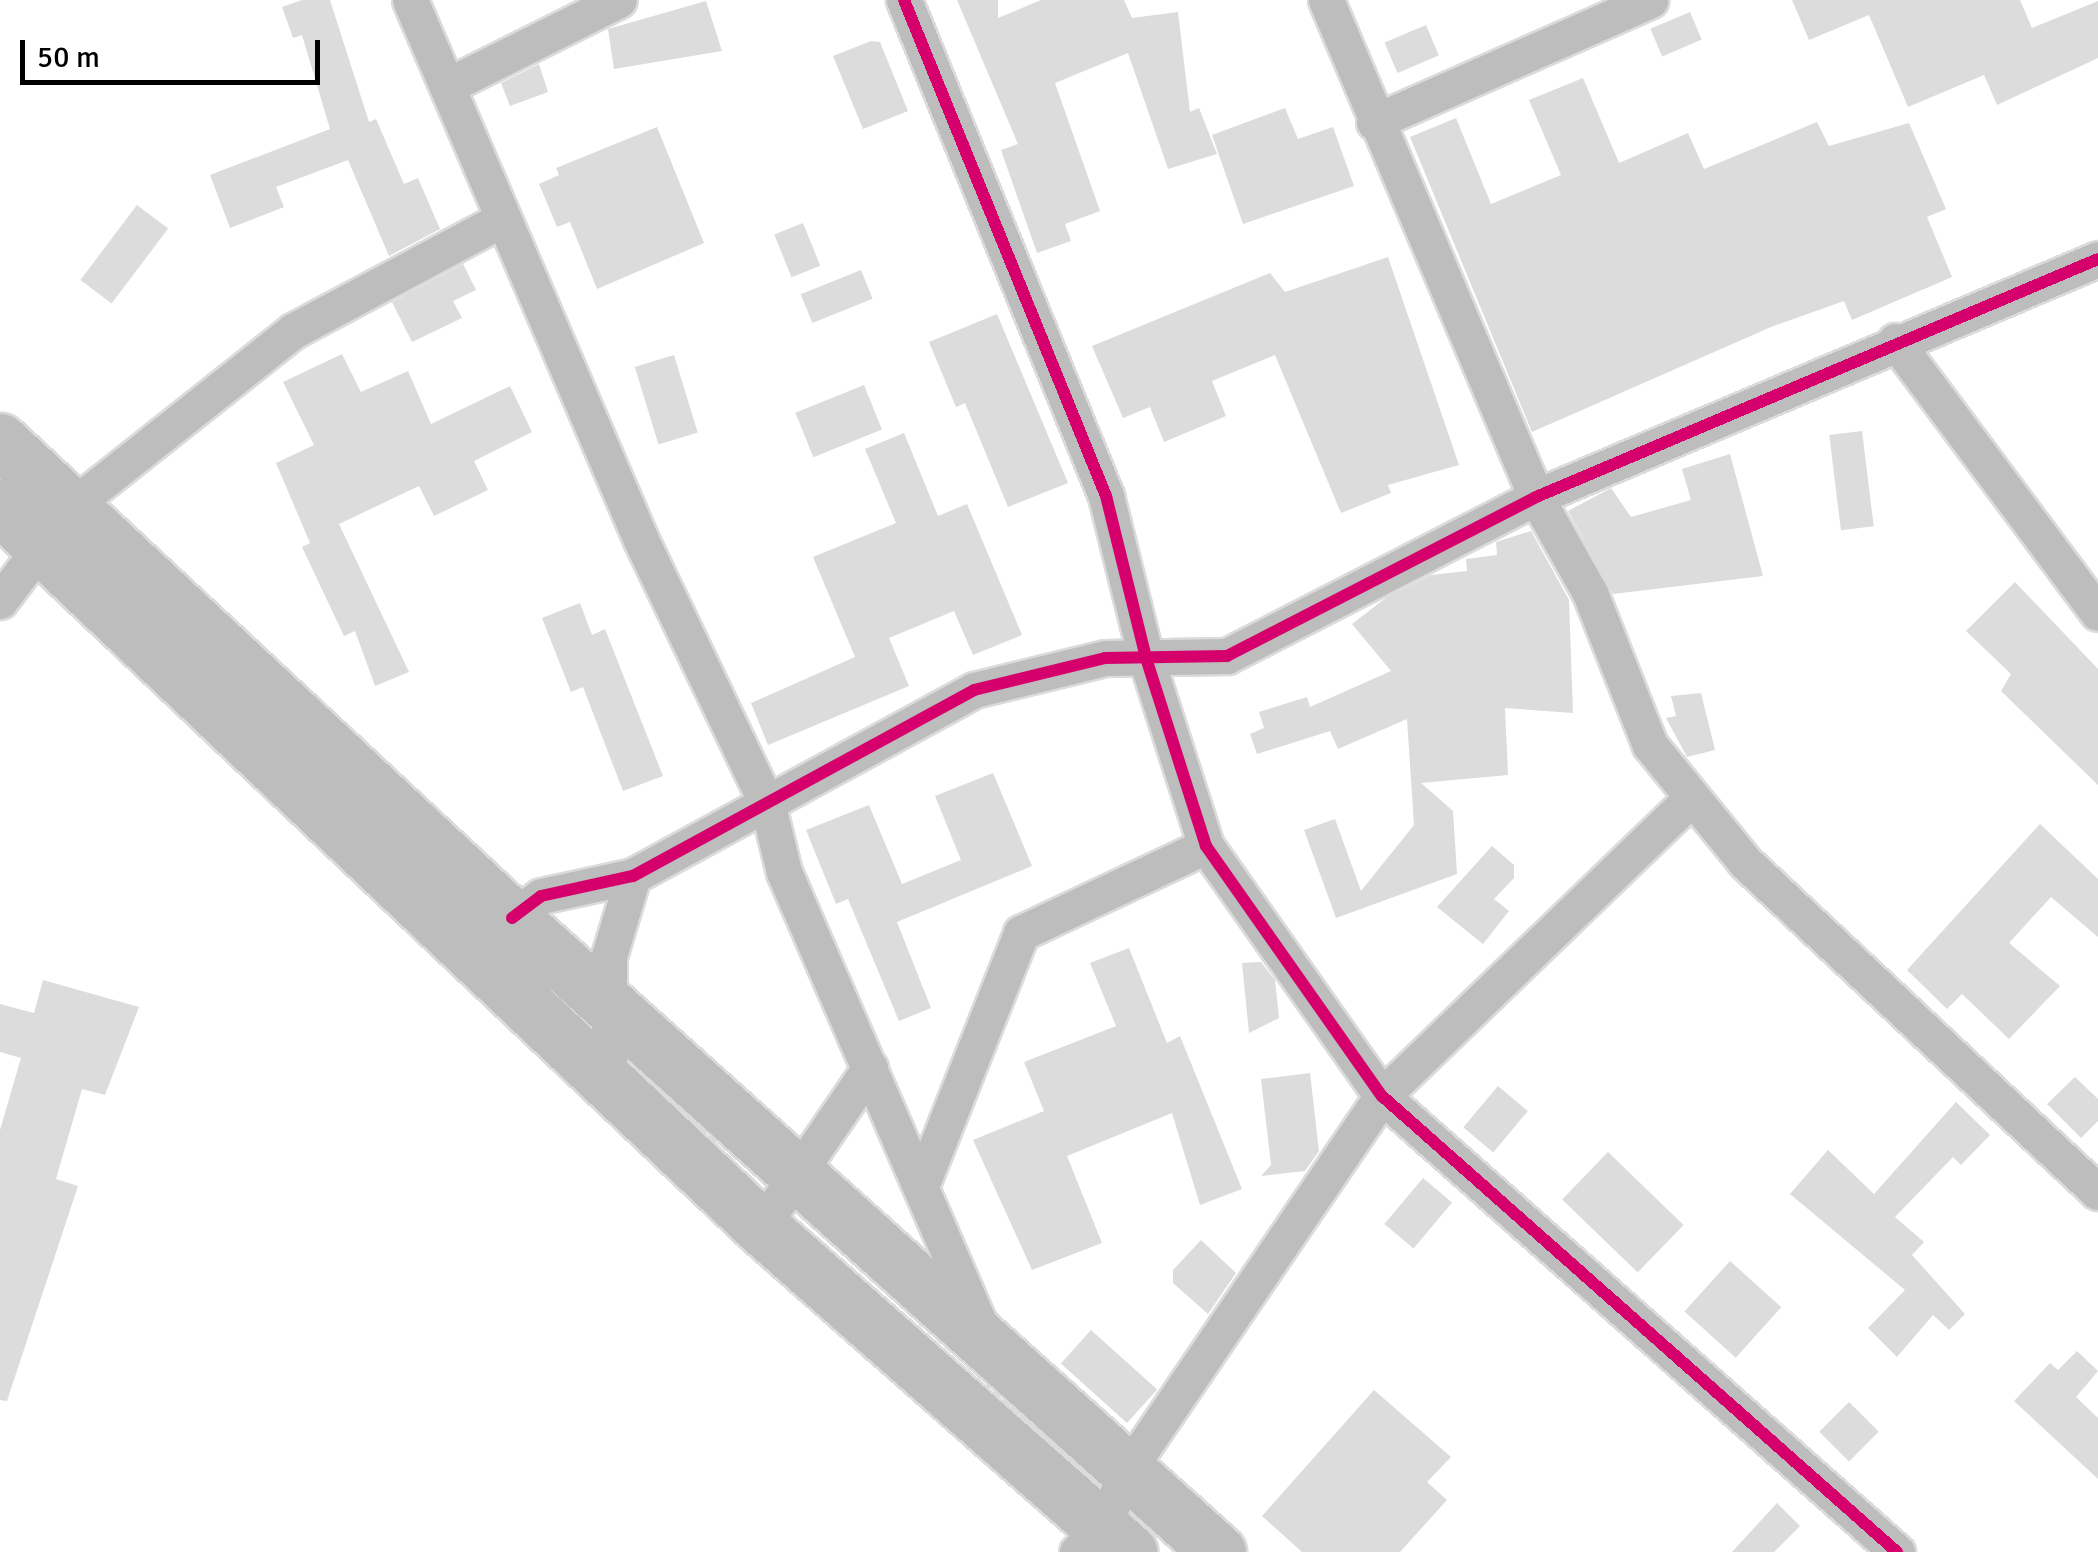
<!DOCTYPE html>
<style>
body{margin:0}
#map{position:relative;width:2098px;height:1552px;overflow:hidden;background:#fff;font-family:Signika,sans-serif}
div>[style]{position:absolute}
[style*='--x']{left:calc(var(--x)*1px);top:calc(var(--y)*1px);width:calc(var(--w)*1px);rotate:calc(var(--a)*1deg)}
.building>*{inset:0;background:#dcdcdc;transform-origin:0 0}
.roads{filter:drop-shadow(2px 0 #dbdbdb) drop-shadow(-2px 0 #dbdbdb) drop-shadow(0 2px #dbdbdb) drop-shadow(0 -2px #dbdbdb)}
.street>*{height:35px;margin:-17.5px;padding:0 17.5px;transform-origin:17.5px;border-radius:17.5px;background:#bdbdbd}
.primary>*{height:55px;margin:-27.5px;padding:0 27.5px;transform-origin:27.5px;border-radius:27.5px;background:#bdbdbd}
.cycleway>*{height:12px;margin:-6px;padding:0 6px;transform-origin:6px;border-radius:6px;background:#d6006c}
span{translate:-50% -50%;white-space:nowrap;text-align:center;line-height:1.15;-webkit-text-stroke:8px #fff;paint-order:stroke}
.scale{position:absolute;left:20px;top:40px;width:300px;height:45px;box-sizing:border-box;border:5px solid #000;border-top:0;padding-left:12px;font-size:30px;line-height:35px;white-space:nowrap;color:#000;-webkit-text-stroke:8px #fff;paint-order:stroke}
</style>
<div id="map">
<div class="building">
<i style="clip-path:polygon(302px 0,330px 0,369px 122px,376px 119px,404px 184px,418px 178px,440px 229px,389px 256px,348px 160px,276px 187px,284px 207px,230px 228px,210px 175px,330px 129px,302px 35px,293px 38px,282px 7px)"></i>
<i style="clip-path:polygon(957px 0,998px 0,998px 18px,1041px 0,1124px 0,1132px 18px,1178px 12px,1190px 112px,1199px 108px,1217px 154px,1168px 169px,1128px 53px,1055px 83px,1100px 211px,1065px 224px,1071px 241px,1037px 253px,1001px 150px,1018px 144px)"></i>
<i style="clip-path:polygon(1792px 0,2020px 0,2032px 28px,2098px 1px,2098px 58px,1997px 105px,1984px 75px,1908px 107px,1869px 15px,1809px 40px)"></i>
<i style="clip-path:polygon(706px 1px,722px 51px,614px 69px,608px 29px)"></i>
<i style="left:1690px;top:12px;width:30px;height:43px;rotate:67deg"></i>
<i style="left:1426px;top:25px;width:33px;height:45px;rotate:67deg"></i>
<i style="clip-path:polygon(871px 41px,880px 42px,908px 111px,863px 129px,833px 56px)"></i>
<i style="clip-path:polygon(539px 64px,548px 92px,510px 106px,501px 83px)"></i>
<i style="clip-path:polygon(1583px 78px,1619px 163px,1688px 133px,1704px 169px,1817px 122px,1829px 146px,1909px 123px,1946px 209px,1927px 217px,1952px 277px,1852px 320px,1844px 301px,1771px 327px,1532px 432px,1410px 137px,1456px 118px,1491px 204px,1561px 175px,1529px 100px)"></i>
<i style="clip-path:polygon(1285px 108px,1298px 139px,1333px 127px,1354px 186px,1243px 224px,1212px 135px)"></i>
<i style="clip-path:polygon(657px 127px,704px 243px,597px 289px,570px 222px,557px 227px,539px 184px,559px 175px,556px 168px)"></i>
<i style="left:137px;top:205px;width:39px;height:94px;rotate:37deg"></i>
<i style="left:803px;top:223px;width:46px;height:31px;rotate:68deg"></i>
<i style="clip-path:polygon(1388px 257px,1459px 465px,1388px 485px,1391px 493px,1341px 513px,1275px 355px,1212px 381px,1226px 416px,1164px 442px,1150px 407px,1123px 418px,1092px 346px,1270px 273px,1285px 292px)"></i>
<i style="clip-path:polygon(463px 264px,476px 290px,453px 301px,462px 318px,412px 342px,392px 302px)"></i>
<i style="left:861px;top:270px;width:31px;height:65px;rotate:68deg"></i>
<i style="clip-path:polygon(997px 314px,1068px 483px,1008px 507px,965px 403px,956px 407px,929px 342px)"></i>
<i style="clip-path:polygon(342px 354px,361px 392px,408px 371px,431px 424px,510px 386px,532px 432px,474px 461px,488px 490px,434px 516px,419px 486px,339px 524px,409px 672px,375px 686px,355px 631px,344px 636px,302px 547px,310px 543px,276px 463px,314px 445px,283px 382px)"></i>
<i style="left:674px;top:355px;width:81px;height:41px;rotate:73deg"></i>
<i style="left:864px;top:385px;width:48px;height:74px;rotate:68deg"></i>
<i style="left:1862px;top:431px;width:96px;height:33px;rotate:83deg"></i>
<i style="clip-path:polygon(904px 433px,938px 516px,967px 504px,1022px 635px,973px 655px,954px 611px,889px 638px,909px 686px,768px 745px,751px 703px,855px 657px,813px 557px,896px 523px,865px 449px)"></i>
<i style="clip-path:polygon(1730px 454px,1763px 576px,1613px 594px,1568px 511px,1611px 488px,1631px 517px,1691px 500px,1682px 469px)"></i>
<i style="clip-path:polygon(1531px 531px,1569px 600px,1573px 713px,1505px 708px,1508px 775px,1421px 783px,1453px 811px,1457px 874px,1336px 918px,1304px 830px,1335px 819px,1361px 891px,1414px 825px,1407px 719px,1338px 749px,1330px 731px,1257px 754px,1250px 734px,1264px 728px,1259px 712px,1307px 697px,1310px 707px,1391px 671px,1352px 624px,1387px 597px,1431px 575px,1467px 571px,1466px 559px,1497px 555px,1496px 542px)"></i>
<i style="clip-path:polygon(2015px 582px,2098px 669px,2098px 785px,2001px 691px,2011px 674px,1966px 631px)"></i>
<i style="clip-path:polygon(580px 603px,592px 635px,605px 629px,663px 776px,623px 791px,583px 687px,571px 692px,542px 618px)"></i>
<i style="clip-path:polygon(1701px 693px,1715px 750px,1687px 757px,1666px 718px,1676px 716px,1671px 696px)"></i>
<i style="clip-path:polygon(993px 773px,1032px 866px,897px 922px,931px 1008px,899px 1021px,848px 899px,836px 904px,806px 830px,869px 805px,902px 884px,961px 860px,935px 796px)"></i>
<i style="clip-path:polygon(2040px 824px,2098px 879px,2098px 937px,2051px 897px,2009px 943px,2060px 986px,2009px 1039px,1962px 994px,1947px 1009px,1907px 970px)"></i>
<i style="clip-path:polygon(1492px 846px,1514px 865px,1514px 878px,1494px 899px,1509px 911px,1483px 944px,1437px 907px)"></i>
<i style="clip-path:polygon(1129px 948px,1167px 1043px,1180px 1036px,1242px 1189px,1200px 1205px,1172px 1113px,1067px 1156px,1102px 1243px,1032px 1270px,973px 1140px,1044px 1111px,1024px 1062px,1116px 1026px,1090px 963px)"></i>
<i style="clip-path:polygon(1261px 962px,1275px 980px,1279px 1018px,1249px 1033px,1242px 963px)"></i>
<i style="clip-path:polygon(43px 980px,139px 1007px,105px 1095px,82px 1089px,56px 1179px,78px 1186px,7px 1401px,0 1400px,0 1130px,21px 1058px,0 1052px,0 1004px,34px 1013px)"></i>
<i style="clip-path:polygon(1310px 1073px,1319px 1151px,1305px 1171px,1261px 1176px,1271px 1165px,1261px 1079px)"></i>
<i style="clip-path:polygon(2075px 1077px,2098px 1099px,2098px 1121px,2081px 1138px,2047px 1104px)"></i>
<i style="left:1498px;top:1086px;width:39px;height:54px;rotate:40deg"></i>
<i style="clip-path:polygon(1956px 1102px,1990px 1135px,1961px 1165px,1953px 1157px,1895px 1217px,1924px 1242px,1912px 1255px,1965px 1314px,1949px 1330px,1933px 1315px,1897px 1357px,1868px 1328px,1905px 1290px,1790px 1194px,1828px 1150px,1874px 1194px)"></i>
<i style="left:1608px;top:1152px;width:105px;height:66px;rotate:44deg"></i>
<i style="left:1423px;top:1178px;width:38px;height:60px;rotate:40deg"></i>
<i style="clip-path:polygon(1201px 1240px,1236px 1273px,1208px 1314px,1173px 1283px,1173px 1270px)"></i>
<i style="left:1730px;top:1261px;width:69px;height:68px;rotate:42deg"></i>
<i style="left:1091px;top:1330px;width:89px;height:45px;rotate:42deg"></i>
<i style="clip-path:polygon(2077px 1351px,2098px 1371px,2076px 1397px,2098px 1418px,2098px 1479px,2014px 1401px,2050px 1363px,2058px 1370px)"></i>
<i style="clip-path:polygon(1374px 1390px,1451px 1457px,1427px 1482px,1447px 1500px,1400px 1552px,1302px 1552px,1262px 1516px)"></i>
<i style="left:1849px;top:1402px;width:42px;height:42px;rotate:45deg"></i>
<i style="clip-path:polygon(1777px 1503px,1800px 1526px,1774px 1552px,1732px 1552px)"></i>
</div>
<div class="roads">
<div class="street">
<i style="--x:410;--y:0;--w:587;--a:66.84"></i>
<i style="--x:641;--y:540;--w:295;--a:64.5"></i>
<i style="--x:768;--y:806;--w:68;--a:76.4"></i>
<i style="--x:784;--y:872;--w:499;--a:66.6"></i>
<i style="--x:904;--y:0;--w:536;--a:67.84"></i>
<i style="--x:1106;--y:496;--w:167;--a:76.1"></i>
<i style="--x:1146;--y:658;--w:197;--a:72.3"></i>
<i style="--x:1206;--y:846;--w:306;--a:54.9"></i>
<i style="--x:1382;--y:1096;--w:688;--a:41.52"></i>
<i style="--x:1326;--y:0;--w:540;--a:67.09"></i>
<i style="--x:1536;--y:497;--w:110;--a:60.6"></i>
<i style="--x:1590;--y:593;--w:163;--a:68.5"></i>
<i style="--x:1650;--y:745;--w:151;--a:50.9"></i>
<i style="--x:1745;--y:862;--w:483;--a:43.1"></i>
<i style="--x:447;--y:86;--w:192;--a:-26.6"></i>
<i style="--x:1374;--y:122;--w:302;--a:-23.8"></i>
<i style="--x:1895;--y:341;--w:339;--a:53.3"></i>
<i style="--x:0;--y:601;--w:118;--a:-52.9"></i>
<i style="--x:71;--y:507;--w:283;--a:-38.4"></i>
<i style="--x:293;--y:331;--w:238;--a:-28.1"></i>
<i style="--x:512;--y:918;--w:36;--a:-37"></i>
<i style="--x:541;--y:896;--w:94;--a:-12.3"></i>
<i style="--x:633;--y:876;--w:388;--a:-28.6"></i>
<i style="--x:974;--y:690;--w:135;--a:-13.7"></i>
<i style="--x:1105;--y:658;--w:122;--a:-0.9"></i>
<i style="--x:1227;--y:656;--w:348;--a:-27.2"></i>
<i style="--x:1536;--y:497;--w:610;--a:-22.95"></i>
<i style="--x:609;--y:1077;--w:121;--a:-90"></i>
<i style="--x:609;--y:956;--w:84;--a:-73.3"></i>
<i style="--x:923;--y:1181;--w:267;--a:-68.4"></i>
<i style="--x:1021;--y:933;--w:204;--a:-25.2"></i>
<i style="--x:761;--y:1227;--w:193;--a:-55.6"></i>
<i style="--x:1077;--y:1552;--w:35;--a:-44"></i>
<i style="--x:1102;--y:1528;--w:62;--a:-66.3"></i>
<i style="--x:1127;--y:1471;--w:453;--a:-55.8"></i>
<i style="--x:1382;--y:1096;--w:430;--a:-43.9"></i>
</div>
<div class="primary">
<i style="--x:0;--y:441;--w:700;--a:42.97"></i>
<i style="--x:512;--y:918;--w:949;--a:41.92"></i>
<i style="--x:0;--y:507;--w:1048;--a:43.41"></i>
<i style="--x:761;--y:1227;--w:491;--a:41.4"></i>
</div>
</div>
<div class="cycleway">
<i style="--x:904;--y:0;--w:536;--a:67.84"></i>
<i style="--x:1106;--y:496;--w:167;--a:76.1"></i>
<i style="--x:1146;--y:658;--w:197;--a:72.3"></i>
<i style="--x:1206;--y:846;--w:306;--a:54.9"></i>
<i style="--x:1382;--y:1096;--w:688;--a:41.52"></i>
<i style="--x:512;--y:918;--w:36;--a:-37"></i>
<i style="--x:541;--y:896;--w:94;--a:-12.3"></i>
<i style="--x:633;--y:876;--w:388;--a:-28.6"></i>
<i style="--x:974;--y:690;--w:135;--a:-13.7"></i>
<i style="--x:1105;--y:658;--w:122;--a:-0.9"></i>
<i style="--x:1227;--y:656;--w:348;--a:-27.2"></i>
<i style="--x:1536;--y:497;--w:610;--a:-22.95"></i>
</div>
<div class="scale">50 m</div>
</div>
